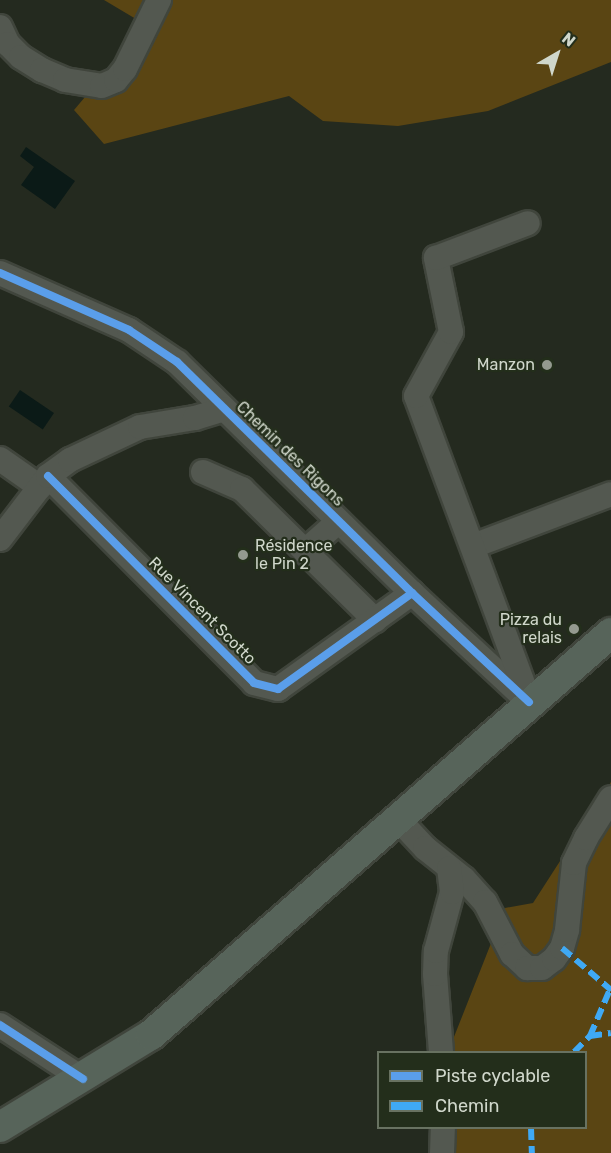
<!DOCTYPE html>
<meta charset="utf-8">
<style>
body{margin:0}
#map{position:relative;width:611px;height:1153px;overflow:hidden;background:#242a1f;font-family:Rubik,sans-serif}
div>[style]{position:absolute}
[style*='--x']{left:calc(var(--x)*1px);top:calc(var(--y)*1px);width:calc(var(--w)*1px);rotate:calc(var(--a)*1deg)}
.green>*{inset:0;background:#5a4513}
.water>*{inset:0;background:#0b1a17;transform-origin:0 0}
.roads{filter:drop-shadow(2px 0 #40453c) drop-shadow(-2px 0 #40453c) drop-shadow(0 2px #40453c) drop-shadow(0 -2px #40453c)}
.minor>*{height:24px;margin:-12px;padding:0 12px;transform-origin:12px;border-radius:12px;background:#535850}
.major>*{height:30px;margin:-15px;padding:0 15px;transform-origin:15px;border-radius:15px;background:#57645a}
.quiet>*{height:6px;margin-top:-3px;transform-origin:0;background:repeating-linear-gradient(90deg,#3fa9f5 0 12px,transparent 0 18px)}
.cycleway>*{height:8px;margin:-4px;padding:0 4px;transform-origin:4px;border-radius:4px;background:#5a9eea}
.dots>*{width:16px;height:16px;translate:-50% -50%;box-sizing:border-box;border:3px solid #232e1b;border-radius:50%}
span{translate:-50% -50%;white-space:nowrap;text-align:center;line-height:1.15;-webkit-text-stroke:4.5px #232e1b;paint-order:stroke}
.poi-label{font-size:16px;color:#d0d7cb}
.right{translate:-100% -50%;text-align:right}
.left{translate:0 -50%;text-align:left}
.street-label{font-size:16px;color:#d0d7cb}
.legend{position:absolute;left:377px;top:1051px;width:210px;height:78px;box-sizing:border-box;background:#232e1b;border:2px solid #687261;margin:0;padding:8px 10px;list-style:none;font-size:18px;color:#d0d7cb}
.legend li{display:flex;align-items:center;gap:12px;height:30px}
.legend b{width:30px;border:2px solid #687261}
.north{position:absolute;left:527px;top:24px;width:60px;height:60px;-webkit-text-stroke:4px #232e1b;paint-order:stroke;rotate:39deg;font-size:16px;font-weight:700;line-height:24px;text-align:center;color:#d0d7cb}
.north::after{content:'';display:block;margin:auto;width:21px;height:27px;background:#d0d7cb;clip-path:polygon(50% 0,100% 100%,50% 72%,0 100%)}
</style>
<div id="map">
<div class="green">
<i style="clip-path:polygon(104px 0,611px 0,611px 62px,488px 111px,398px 126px,323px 121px,289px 96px,104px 144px,74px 110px,146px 25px)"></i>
<i style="clip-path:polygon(611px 782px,611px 1153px,431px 1153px,432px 1128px,586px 1128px,586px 1052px,448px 1052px,505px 908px,533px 903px)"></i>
</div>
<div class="water">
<i style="clip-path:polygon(26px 147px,75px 181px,55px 209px,21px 185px,34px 167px,20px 156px)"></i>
<i style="left:20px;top:390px;width:41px;height:20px;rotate:34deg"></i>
</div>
<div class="roads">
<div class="minor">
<i style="--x:0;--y:27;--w:19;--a:65"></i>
<i style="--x:8;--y:44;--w:18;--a:45"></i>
<i style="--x:21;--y:57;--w:25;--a:32"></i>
<i style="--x:42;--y:70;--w:25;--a:23"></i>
<i style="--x:65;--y:80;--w:37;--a:9"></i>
<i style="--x:102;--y:86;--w:15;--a:-23"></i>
<i style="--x:116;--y:80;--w:14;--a:-51"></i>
<i style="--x:125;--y:69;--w:77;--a:-63.8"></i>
<i style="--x:0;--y:273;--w:141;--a:23.8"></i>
<i style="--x:129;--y:330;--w:58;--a:33.7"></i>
<i style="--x:177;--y:362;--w:330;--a:44.5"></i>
<i style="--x:412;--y:593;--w:160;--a:43"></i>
<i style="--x:0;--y:459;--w:49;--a:35"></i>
<i style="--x:203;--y:472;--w:43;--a:23.6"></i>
<i style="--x:242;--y:489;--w:187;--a:44.6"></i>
<i style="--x:48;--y:476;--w:292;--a:45.1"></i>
<i style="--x:254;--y:683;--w:25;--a:14"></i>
<i style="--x:278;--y:689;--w:165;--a:-35.6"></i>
<i style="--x:0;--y:539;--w:79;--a:-52.7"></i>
<i style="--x:48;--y:476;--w:27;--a:-36"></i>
<i style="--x:70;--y:460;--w:77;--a:-25.2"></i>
<i style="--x:140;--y:427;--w:56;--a:-9.3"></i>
<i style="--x:195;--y:418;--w:30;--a:-17"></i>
<i style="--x:473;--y:546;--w:147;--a:-20.6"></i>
<i style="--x:305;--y:551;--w:45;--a:-41.4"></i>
<i style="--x:528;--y:697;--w:321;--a:-110.4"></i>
<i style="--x:416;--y:396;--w:73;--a:-61.3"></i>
<i style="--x:451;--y:332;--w:76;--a:-101.5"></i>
<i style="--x:436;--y:258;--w:98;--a:-20.8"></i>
<i style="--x:398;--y:819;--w:40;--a:47"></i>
<i style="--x:425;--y:848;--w:50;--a:38.5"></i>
<i style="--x:464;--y:879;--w:31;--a:48"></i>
<i style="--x:485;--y:902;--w:59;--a:62.6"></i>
<i style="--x:512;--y:954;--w:21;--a:43"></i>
<i style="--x:527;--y:968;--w:15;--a:0"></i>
<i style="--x:542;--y:968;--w:15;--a:-37"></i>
<i style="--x:554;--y:959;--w:14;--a:-54"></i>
<i style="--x:562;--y:948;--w:19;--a:-74"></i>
<i style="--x:567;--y:930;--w:67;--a:-84"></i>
<i style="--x:574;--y:863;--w:28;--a:-64"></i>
<i style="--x:586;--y:838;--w:47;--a:-58"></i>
<i style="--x:0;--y:1025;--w:99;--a:33"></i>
<i style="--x:441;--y:1052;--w:78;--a:-94.4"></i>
<i style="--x:435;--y:974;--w:23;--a:-88"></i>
<i style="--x:436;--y:951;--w:61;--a:-74.8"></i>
<i style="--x:452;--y:892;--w:24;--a:-97"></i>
<i style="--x:442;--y:1153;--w:25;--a:-88"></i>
</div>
<div class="major">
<i style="--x:0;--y:1127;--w:177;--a:-31.4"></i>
<i style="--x:151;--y:1035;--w:611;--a:-41.15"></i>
</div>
</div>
<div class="quiet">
<i style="--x:562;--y:948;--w:65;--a:40.6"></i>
<i style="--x:590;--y:1036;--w:21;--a:-8"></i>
<i style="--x:574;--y:1052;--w:23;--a:-45"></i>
<i style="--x:590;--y:1036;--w:53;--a:-66.8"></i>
<i style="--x:531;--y:1128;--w:25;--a:88"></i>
</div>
<div class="cycleway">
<i style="--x:0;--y:273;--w:141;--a:23.8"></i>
<i style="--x:129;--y:330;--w:58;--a:33.7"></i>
<i style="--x:177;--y:362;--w:330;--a:44.5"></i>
<i style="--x:412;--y:593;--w:160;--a:43"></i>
<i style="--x:48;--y:476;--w:292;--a:45.1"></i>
<i style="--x:254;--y:683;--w:25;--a:14"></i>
<i style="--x:278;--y:689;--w:165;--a:-35.6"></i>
<i style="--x:0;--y:1025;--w:99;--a:33"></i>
</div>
<div class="dots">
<i style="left:547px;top:365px;background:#949a8f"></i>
<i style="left:243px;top:555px;background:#949a8f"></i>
<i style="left:574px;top:629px;background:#949a8f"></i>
</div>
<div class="poi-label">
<span class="right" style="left:535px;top:365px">Manzon</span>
<span class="left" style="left:255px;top:555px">Résidence<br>le Pin 2</span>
<span class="right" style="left:562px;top:629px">Pizza du<br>relais</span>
</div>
<div class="street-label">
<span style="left:290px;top:454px;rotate:44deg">Chemin des Rigons</span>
<span style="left:202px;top:611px;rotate:45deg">Rue Vincent Scotto</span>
</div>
<ul class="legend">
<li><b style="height:8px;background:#5a9eea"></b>Piste cyclable</li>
<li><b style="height:8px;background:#3fa9f5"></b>Chemin</li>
</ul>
<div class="north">N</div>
</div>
